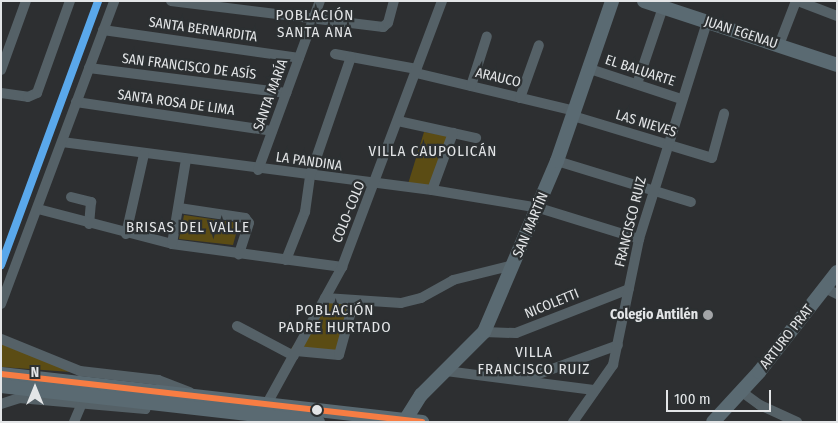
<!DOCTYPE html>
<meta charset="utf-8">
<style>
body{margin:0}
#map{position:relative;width:838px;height:423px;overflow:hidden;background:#2d2f31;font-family:"Fira Sans Condensed",sans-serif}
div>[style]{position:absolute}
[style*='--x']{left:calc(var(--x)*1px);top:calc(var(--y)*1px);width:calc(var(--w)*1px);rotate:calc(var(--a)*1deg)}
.green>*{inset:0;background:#5b4c14}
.minor>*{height:10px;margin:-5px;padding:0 5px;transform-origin:5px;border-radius:5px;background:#556167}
.major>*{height:14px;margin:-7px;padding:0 7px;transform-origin:7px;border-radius:7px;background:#5a6a72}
.bus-1>*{height:6px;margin:-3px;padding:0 3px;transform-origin:3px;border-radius:3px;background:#f77d43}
.rail-1>*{height:8px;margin:-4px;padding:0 4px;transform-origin:4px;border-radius:4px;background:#5aa8eb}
.dots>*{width:14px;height:14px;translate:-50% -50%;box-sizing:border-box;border:2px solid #2c3032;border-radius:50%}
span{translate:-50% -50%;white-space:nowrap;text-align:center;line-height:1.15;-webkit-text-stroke:4.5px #2c3032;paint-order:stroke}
.street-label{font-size:14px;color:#e3e5e7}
.poi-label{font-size:14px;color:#e3e5e7;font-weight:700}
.right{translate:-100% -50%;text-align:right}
.neighbourhood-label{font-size:15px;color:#e3e5e7;letter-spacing:1px}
.frame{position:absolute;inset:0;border:2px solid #e3e5e7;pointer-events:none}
.north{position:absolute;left:10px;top:363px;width:50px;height:50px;-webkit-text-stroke:4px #2c3032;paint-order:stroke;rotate:0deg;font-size:14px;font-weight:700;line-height:20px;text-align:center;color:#e3e5e7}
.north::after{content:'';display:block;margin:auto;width:18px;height:22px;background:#e3e5e7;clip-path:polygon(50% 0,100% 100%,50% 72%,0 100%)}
.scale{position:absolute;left:666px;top:390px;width:105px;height:22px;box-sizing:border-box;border:2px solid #e3e5e7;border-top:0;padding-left:6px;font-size:15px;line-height:18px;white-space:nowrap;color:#e3e5e7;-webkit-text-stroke:4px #2c3032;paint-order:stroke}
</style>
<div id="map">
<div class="green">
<i style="clip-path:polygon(424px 132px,448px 136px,430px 186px,408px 184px)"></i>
<i style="clip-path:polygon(184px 215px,239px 223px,233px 245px,179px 239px)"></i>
<i style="clip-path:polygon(325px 300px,351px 302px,337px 353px,291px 349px)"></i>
<i style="clip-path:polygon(1px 343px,71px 372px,1px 367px)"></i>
</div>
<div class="minor">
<i style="--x:171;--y:1;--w:214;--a:7"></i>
<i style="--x:383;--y:27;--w:6;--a:-39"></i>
<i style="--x:388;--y:23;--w:23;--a:-75"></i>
<i style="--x:798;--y:1;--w:42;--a:21"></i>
<i style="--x:103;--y:30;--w:198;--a:8.1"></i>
<i style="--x:779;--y:45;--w:47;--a:-68.9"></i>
<i style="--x:335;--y:54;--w:83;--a:10.4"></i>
<i style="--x:89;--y:68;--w:199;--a:7.2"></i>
<i style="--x:590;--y:69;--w:96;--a:18.2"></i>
<i style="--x:1;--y:70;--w:73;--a:-70.1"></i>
<i style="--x:416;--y:73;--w:163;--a:13.4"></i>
<i style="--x:637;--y:84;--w:81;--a:-71.3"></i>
<i style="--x:471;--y:86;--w:52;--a:-72.3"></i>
<i style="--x:1;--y:93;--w:27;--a:8"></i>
<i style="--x:28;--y:97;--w:10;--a:-24"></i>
<i style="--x:37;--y:93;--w:98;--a:-70.3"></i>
<i style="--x:520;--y:98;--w:56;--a:-70.3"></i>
<i style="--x:76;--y:102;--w:198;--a:8.4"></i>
<i style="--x:573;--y:116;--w:145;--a:16.8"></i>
<i style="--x:712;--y:158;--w:46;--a:-74.7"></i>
<i style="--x:398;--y:121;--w:80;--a:12.3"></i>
<i style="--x:62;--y:142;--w:373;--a:7.4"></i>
<i style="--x:432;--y:190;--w:109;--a:9.5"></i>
<i style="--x:539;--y:208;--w:105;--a:17.2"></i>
<i style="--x:557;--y:161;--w:140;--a:17"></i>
<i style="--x:258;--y:170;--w:180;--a:-69.9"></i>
<i style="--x:432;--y:190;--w:61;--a:-69.8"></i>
<i style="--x:71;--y:197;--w:21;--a:14"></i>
<i style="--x:91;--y:202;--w:22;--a:95"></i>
<i style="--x:179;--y:208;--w:67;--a:8.6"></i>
<i style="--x:245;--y:218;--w:6;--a:51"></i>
<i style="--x:249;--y:223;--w:33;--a:108"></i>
<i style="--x:38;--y:209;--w:138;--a:14.6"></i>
<i style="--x:172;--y:244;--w:172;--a:7.7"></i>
<i style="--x:126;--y:234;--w:82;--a:-77.3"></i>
<i style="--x:172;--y:244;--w:86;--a:-80.6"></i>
<i style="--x:286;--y:260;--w:52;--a:-68.4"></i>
<i style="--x:305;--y:212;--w:36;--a:-82"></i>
<i style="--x:310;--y:176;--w:126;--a:-71"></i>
<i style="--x:825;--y:288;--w:13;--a:27"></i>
<i style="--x:325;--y:298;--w:76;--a:3.8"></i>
<i style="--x:401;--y:303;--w:21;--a:-14"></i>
<i style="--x:421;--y:298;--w:37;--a:-29"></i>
<i style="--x:453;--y:280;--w:62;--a:-14"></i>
<i style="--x:1;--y:304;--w:323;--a:-69.5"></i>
<i style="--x:237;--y:326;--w:64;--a:27.8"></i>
<i style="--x:484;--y:332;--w:32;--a:2"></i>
<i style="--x:516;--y:333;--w:121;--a:-21.3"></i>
<i style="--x:1;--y:339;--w:85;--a:22.1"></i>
<i style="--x:80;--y:371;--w:79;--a:6.6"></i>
<i style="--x:158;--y:380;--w:34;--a:21"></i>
<i style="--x:296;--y:351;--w:43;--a:5.3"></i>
<i style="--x:339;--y:355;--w:56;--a:-74.5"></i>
<i style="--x:446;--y:371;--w:149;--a:7.3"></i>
<i style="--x:522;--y:380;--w:102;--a:-20"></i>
<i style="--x:742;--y:392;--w:22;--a:36"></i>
<i style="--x:760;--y:405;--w:41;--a:24.7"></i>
<i style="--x:1;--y:404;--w:19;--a:-18"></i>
<i style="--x:19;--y:398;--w:127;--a:5"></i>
<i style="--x:264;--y:409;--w:162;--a:-61.2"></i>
<i style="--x:342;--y:267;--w:284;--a:-69.4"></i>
<i style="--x:74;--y:422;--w:21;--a:-67"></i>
<i style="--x:573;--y:422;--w:70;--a:-54.9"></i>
<i style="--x:613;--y:365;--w:129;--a:-78.3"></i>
<i style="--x:639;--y:239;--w:227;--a:-72.6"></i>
</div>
<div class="major">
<i style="--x:644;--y:1;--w:203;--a:18.3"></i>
<i style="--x:1;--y:374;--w:424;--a:6.5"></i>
<i style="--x:1;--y:386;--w:319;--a:6.5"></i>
<i style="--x:404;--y:422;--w:32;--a:-58"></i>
<i style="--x:421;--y:395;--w:89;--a:-45"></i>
<i style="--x:484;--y:332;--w:186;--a:-66.9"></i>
<i style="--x:557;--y:161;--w:169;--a:-71"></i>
<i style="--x:713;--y:422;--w:68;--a:-47.4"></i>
<i style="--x:759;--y:372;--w:127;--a:-52"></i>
</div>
<div class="bus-1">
<i style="--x:1;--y:374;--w:424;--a:6.5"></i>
</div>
<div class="rail-1">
<i style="--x:1;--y:265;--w:281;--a:-69.8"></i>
</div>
<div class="dots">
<i style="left:708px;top:315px;background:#a3a5a7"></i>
<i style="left:317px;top:410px;background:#e3e5e7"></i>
</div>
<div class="street-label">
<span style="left:203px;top:30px;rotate:8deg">SANTA BERNARDITA</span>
<span style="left:741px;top:33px;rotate:18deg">JUAN EGENAU</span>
<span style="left:189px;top:67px;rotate:7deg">SAN FRANCISCO DE ASÍS</span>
<span style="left:640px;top:71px;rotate:18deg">EL BALUARTE</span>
<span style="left:498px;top:78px;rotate:13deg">ARAUCO</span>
<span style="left:271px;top:95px;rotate:-70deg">SANTA MARÍA</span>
<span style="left:176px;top:103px;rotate:8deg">SANTA ROSA DE LIMA</span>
<span style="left:646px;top:124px;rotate:17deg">LAS NIEVES</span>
<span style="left:309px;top:162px;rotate:8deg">LA PANDINA</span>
<span style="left:349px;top:212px;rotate:-68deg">COLO-COLO</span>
<span style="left:631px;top:222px;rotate:-76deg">FRANCISCO RUIZ</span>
<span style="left:531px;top:225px;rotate:-67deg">SAN MARTÍN</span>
<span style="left:552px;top:304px;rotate:-22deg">NICOLETTI</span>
<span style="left:787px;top:337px;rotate:-52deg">ARTURO PRAT</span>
</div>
<div class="poi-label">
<span class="right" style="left:698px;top:315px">Colegio Antilén</span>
</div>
<div class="neighbourhood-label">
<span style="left:315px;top:24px">POBLACIÓN<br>SANTA ANA</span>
<span style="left:433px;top:152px">VILLA CAUPOLICÁN</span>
<span style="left:188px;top:228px">BRISAS DEL VALLE</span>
<span style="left:335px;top:319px">POBLACIÓN<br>PADRE HURTADO</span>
<span style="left:534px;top:361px">VILLA<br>FRANCISCO RUIZ</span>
</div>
<div class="frame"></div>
<div class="north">N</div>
<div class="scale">100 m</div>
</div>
